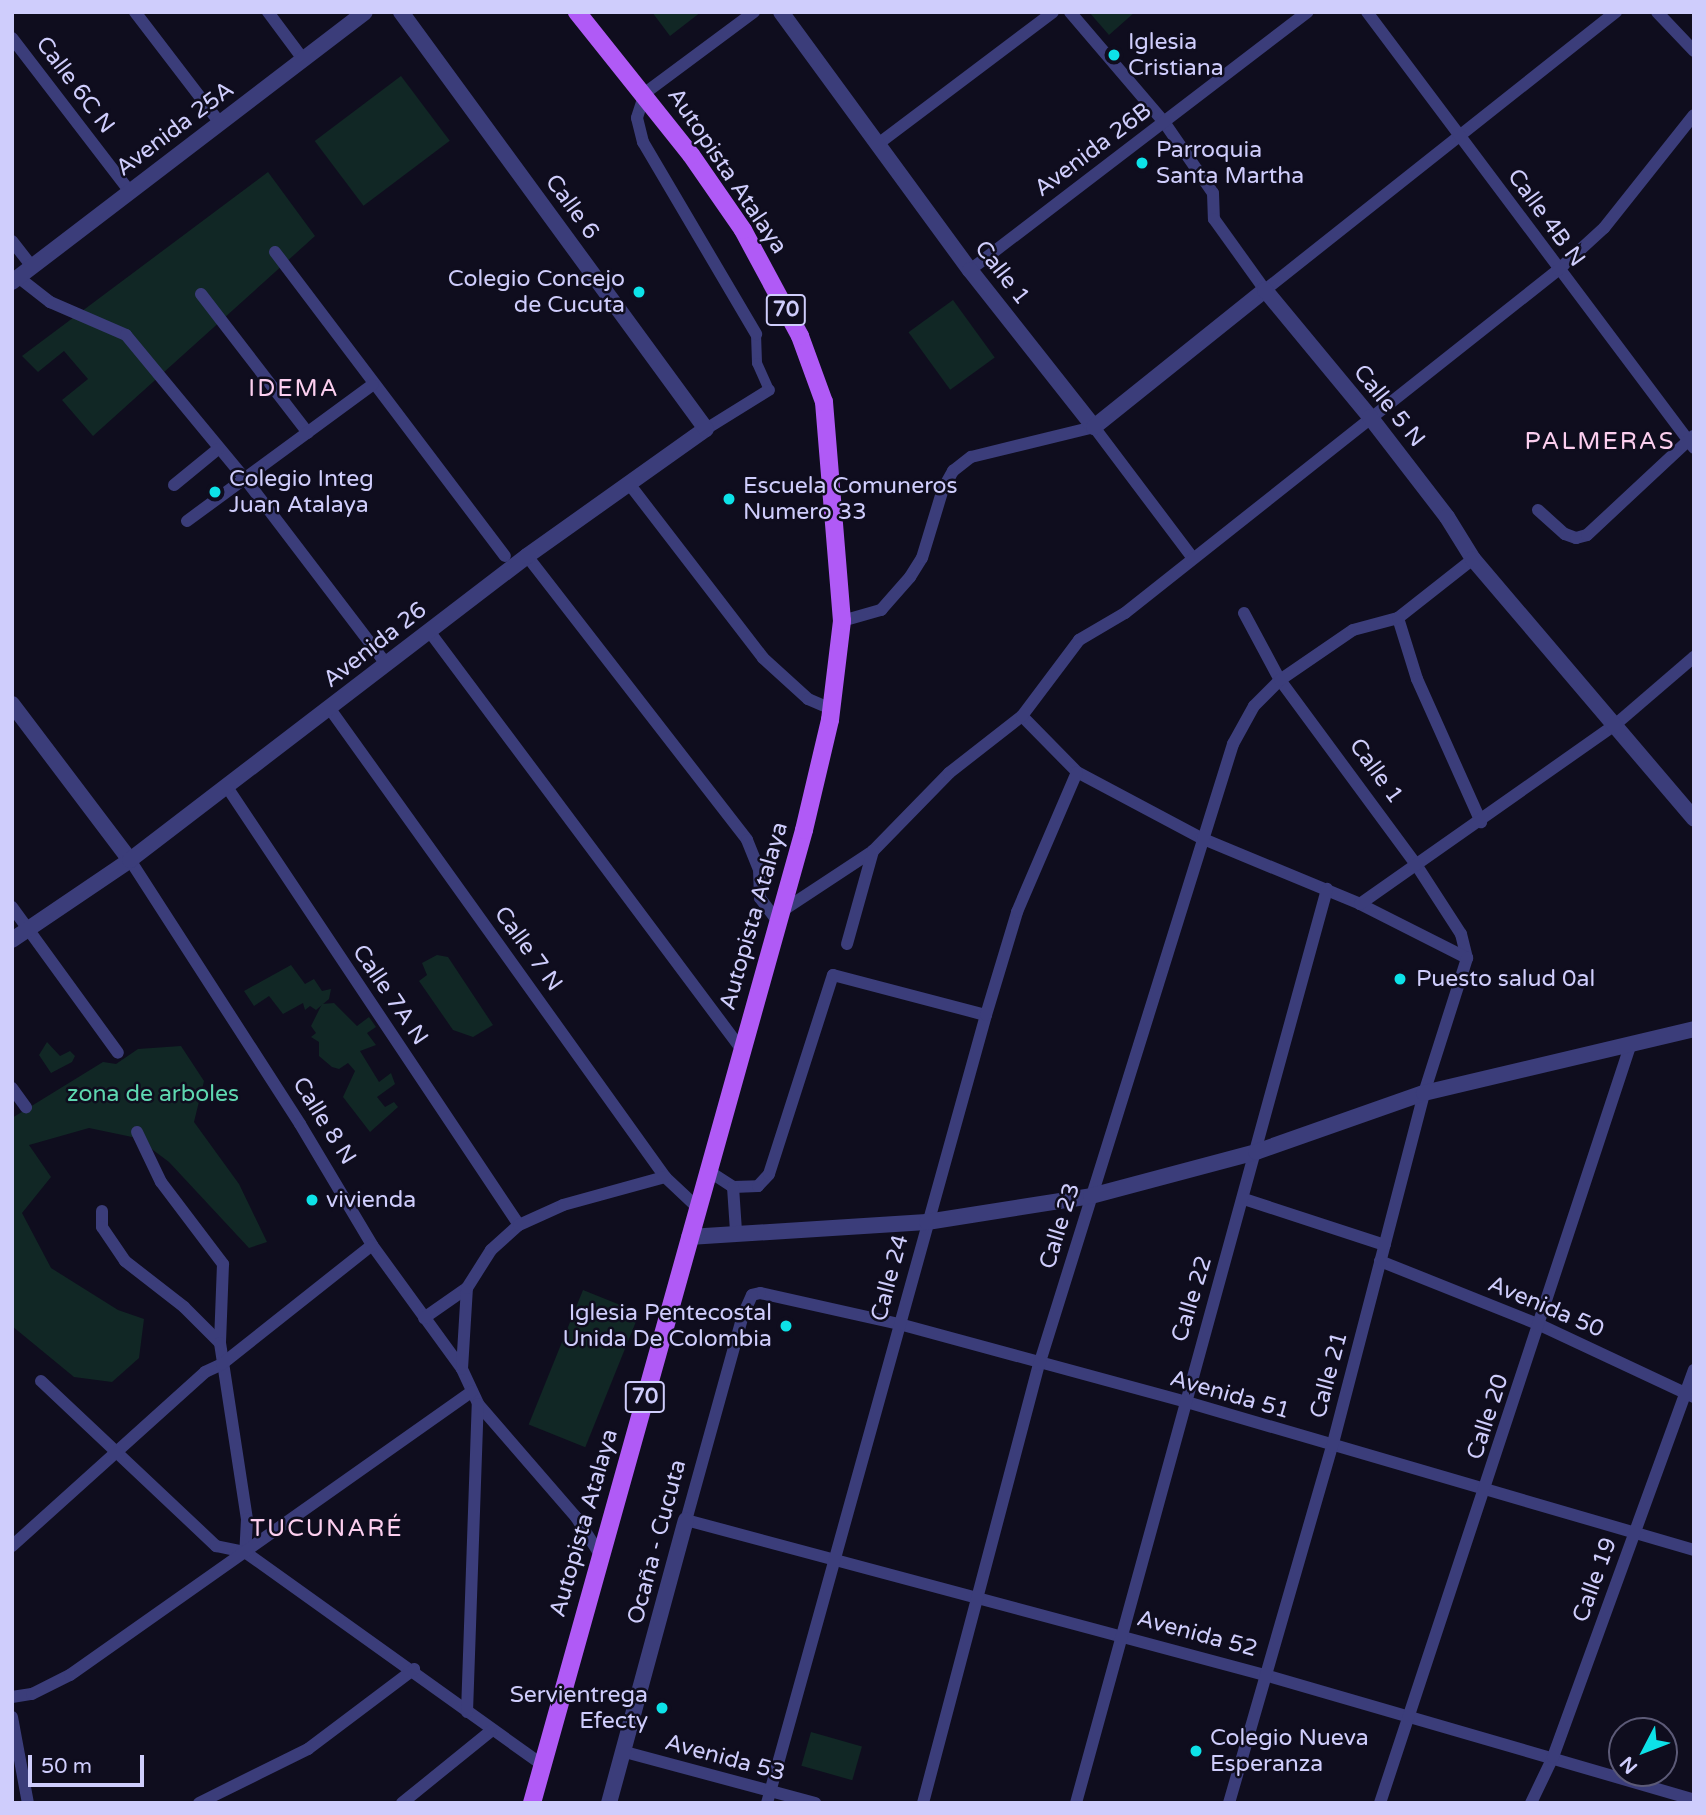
<!DOCTYPE html>
<meta charset="utf-8">
<style>
body{margin:0}
#map{position:relative;width:1706px;height:1815px;overflow:hidden;background:#0f0d1e;font-family:"Varela Round",sans-serif}
div>[style]{position:absolute}
[style*='--x']{left:calc(var(--x)*1px);top:calc(var(--y)*1px);width:calc(var(--w)*1px);rotate:calc(var(--a)*1deg)}
.green>*{inset:0;background:#112725;transform-origin:0 0}
.pedestrian>*{height:10px;margin:-5px;padding:0 5px;transform-origin:5px;border-radius:5px;background:#3b3d7a}
.minor>*{height:12px;margin:-6px;padding:0 6px;transform-origin:6px;border-radius:6px;background:#3b3d7a}
.tertiary>*{height:16px;margin:-8px;padding:0 8px;transform-origin:8px;border-radius:8px;background:#3b3d7a}
.primary>*{height:18px;margin:-9px;padding:0 9px;transform-origin:9px;border-radius:9px;background:#b05af6}
.dots>*{width:19px;height:19px;translate:-50% -50%;box-sizing:border-box;border:4px solid #0f0d1e;border-radius:50%}
span{translate:-50% -50%;white-space:nowrap;text-align:center;line-height:1.15;-webkit-text-stroke:5px #0f0d1e;paint-order:stroke}
.shield-label span{padding:2px 5px;background:#0f0d1e;border:2px solid;border-radius:5px;-webkit-text-stroke-width:0}
.shield-label{font-size:21px;color:#cfcdfc;font-weight:700}
.poi-label{font-size:23px;color:#cfcdfc}
.left{translate:0 -50%;text-align:left}
.right{translate:-100% -50%;text-align:right}
.street-label{font-size:23px;color:#cfcdfc}
.park-label{font-size:23px;color:#5ed7b0}
.neighbourhood-label{font-size:24px;color:#fccfef;letter-spacing:2px}
.frame{position:absolute;inset:0;border:14px solid #cfcdfc;pointer-events:none}
.north{position:absolute;left:1608px;top:1717px;width:70px;height:70px;box-sizing:border-box;background:#0f0d1e;border:2px solid #5c5a77;border-radius:50%;rotate:228deg;font-size:19px;font-weight:700;line-height:28px;text-align:center;color:#cfcdfc}
.north::after{content:'';display:block;margin:auto;width:24px;height:32px;background:#0de2e8;clip-path:polygon(50% 0,100% 100%,50% 72%,0 100%)}
.scale{position:absolute;left:28px;top:1755px;width:116px;height:32px;box-sizing:border-box;border:4px solid #cfcdfc;border-top:0;padding-left:9px;font-size:21px;line-height:24px;white-space:nowrap;color:#cfcdfc;-webkit-text-stroke:5px #0f0d1e;paint-order:stroke}
</style>
<div id="map">
<div class="green">
<i style="clip-path:polygon(652px 12px,701px 12px,670px 36px)"></i>
<i style="clip-path:polygon(1089px 12px,1135px 12px,1109px 35px)"></i>
<i style="left:401px;top:76px;width:81px;height:108px;rotate:53deg"></i>
<i style="clip-path:polygon(268px 172px,315px 236px,93px 436px,62px 400px,88px 379px,64px 351px,38px 372px,22px 356px)"></i>
<i style="left:953px;top:300px;width:71px;height:55px;rotate:54deg"></i>
<i style="clip-path:polygon(437px 955px,448px 957px,493px 1025px,473px 1037px,453px 1030px,419px 981px,427px 975px,422px 963px)"></i>
<i style="clip-path:polygon(291px 965px,305px 984px,314px 979px,322px 991px,331px 989px,329px 999px,316px 1010px,310px 1006px,305px 1010px,303px 1003px,283px 1014px,269px 996px,254px 1006px,244px 991px)"></i>
<i style="clip-path:polygon(334px 1003px,357px 1026px,369px 1017px,376px 1027px,367px 1033px,376px 1045px,360px 1051px,379px 1082px,391px 1073px,395px 1084px,377px 1097px,385px 1107px,394px 1102px,398px 1107px,370px 1132px,343px 1097px,355px 1071px,348px 1063px,339px 1069px,332px 1067px,319px 1056px,319px 1042px,311px 1037px,316px 1033px,311px 1026px,322px 1004px)"></i>
<i style="clip-path:polygon(47px 1042px,60px 1056px,70px 1051px,75px 1056px,72px 1062px,51px 1073px,39px 1055px)"></i>
<i style="clip-path:polygon(181px 1046px,204px 1081px,194px 1122px,239px 1184px,267px 1242px,249px 1248px,169px 1162px,137px 1138px,89px 1128px,29px 1145px,51px 1177px,22px 1213px,51px 1268px,118px 1310px,144px 1319px,139px 1358px,112px 1382px,74px 1377px,12px 1326px,12px 1118px,103px 1062px,116px 1064px,138px 1049px)"></i>
<i style="left:583px;top:1290px;width:61px;height:145px;rotate:22deg"></i>
<i style="left:811px;top:1732px;width:53px;height:35px;rotate:16deg"></i>
</div>
<div class="pedestrian">
<i style="--x:756;--y:334;--w:29;--a:88"></i>
<i style="--x:757;--y:363;--w:30;--a:66"></i>
</div>
<div class="minor">
<i style="--x:135;--y:12;--w:140;--a:52.6"></i>
<i style="--x:268;--y:12;--w:59;--a:53.3"></i>
<i style="--x:754;--y:12;--w:136;--a:143.4"></i>
<i style="--x:645;--y:93;--w:26;--a:108"></i>
<i style="--x:637;--y:118;--w:25;--a:76"></i>
<i style="--x:643;--y:142;--w:223;--a:59.5"></i>
<i style="--x:1070;--y:12;--w:145;--a:49.5"></i>
<i style="--x:1164;--y:122;--w:86;--a:55.4"></i>
<i style="--x:1213;--y:193;--w:26;--a:88"></i>
<i style="--x:1214;--y:219;--w:87;--a:54.3"></i>
<i style="--x:1265;--y:290;--w:448;--a:-38.4"></i>
<i style="--x:1367;--y:12;--w:545;--a:53.13"></i>
<i style="--x:1657;--y:12;--w:54;--a:46.5"></i>
<i style="--x:12;--y:38;--w:194;--a:52.5"></i>
<i style="--x:878;--y:144;--w:219;--a:-37"></i>
<i style="--x:12;--y:241;--w:33;--a:52"></i>
<i style="--x:275;--y:252;--w:381;--a:52.9"></i>
<i style="--x:970;--y:270;--w:425;--a:-37.4"></i>
<i style="--x:18;--y:277;--w:41;--a:38"></i>
<i style="--x:50;--y:302;--w:83;--a:23.5"></i>
<i style="--x:126;--y:335;--w:188;--a:50.4"></i>
<i style="--x:246;--y:480;--w:231;--a:52.7"></i>
<i style="--x:201;--y:294;--w:175;--a:52.4"></i>
<i style="--x:706;--y:429;--w:74;--a:-31.8"></i>
<i style="--x:174;--y:485;--w:57;--a:-39.3"></i>
<i style="--x:630;--y:485;--w:218;--a:52.4"></i>
<i style="--x:763;--y:658;--w:61;--a:42.3"></i>
<i style="--x:808;--y:699;--w:26;--a:23"></i>
<i style="--x:1538;--y:510;--w:36;--a:42"></i>
<i style="--x:1565;--y:534;--w:12;--a:20"></i>
<i style="--x:1576;--y:538;--w:11;--a:-15"></i>
<i style="--x:1587;--y:535;--w:145;--a:-43"></i>
<i style="--x:187;--y:521;--w:230;--a:-36.3"></i>
<i style="--x:527;--y:556;--w:359;--a:52.2"></i>
<i style="--x:747;--y:840;--w:31;--a:68"></i>
<i style="--x:759;--y:869;--w:29;--a:88"></i>
<i style="--x:760;--y:898;--w:31;--a:53"></i>
<i style="--x:1244;--y:613;--w:76;--a:61.8"></i>
<i style="--x:1280;--y:680;--w:231;--a:53.6"></i>
<i style="--x:1417;--y:866;--w:81;--a:57.1"></i>
<i style="--x:1461;--y:934;--w:25;--a:76"></i>
<i style="--x:1398;--y:618;--w:64;--a:72.7"></i>
<i style="--x:1417;--y:679;--w:157;--a:65.9"></i>
<i style="--x:842;--y:621;--w:41;--a:-15.8"></i>
<i style="--x:881;--y:610;--w:44;--a:-48.7"></i>
<i style="--x:910;--y:577;--w:22;--a:-58"></i>
<i style="--x:922;--y:558;--w:72;--a:-73.1"></i>
<i style="--x:943;--y:489;--w:21;--a:-61"></i>
<i style="--x:953;--y:471;--w:23;--a:-38"></i>
<i style="--x:971;--y:457;--w:127;--a:-13.7"></i>
<i style="--x:1094;--y:427;--w:163;--a:53"></i>
<i style="--x:429;--y:631;--w:523;--a:53.24"></i>
<i style="--x:330;--y:709;--w:576;--a:54.4"></i>
<i style="--x:665;--y:1177;--w:44;--a:43.2"></i>
<i style="--x:1022;--y:716;--w:78;--a:45.5"></i>
<i style="--x:1077;--y:772;--w:140;--a:28"></i>
<i style="--x:1201;--y:838;--w:172;--a:22.5"></i>
<i style="--x:1360;--y:904;--w:120;--a:26.8"></i>
<i style="--x:227;--y:787;--w:526;--a:56.31"></i>
<i style="--x:130;--y:860;--w:314;--a:57.2"></i>
<i style="--x:300;--y:1124;--w:141;--a:59.2"></i>
<i style="--x:372;--y:1245;--w:153;--a:54"></i>
<i style="--x:462;--y:1369;--w:38;--a:65"></i>
<i style="--x:478;--y:1404;--w:150;--a:49.1"></i>
<i style="--x:576;--y:1517;--w:46;--a:57.3"></i>
<i style="--x:1360;--y:904;--w:313;--a:-35.1"></i>
<i style="--x:1616;--y:724;--w:103;--a:-40.7"></i>
<i style="--x:12;--y:907;--w:180;--a:54"></i>
<i style="--x:782;--y:911;--w:109;--a:-33.4"></i>
<i style="--x:873;--y:851;--w:109;--a:-45.7"></i>
<i style="--x:949;--y:773;--w:93;--a:-38"></i>
<i style="--x:1022;--y:716;--w:95;--a:-53.1"></i>
<i style="--x:1079;--y:640;--w:53;--a:-30.4"></i>
<i style="--x:1125;--y:613;--w:552;--a:-38.38"></i>
<i style="--x:1558;--y:270;--w:62;--a:-42.4"></i>
<i style="--x:1604;--y:228;--w:144;--a:-51.5"></i>
<i style="--x:847;--y:944;--w:97;--a:-74.4"></i>
<i style="--x:12;--y:1088;--w:24;--a:54"></i>
<i style="--x:137;--y:1132;--w:55;--a:64.4"></i>
<i style="--x:161;--y:1182;--w:103;--a:52.9"></i>
<i style="--x:223;--y:1264;--w:79;--a:92.2"></i>
<i style="--x:707;--y:1170;--w:31;--a:33"></i>
<i style="--x:733;--y:1187;--w:25;--a:-2"></i>
<i style="--x:758;--y:1186;--w:16;--a:-47"></i>
<i style="--x:769;--y:1174;--w:209;--a:-72.2"></i>
<i style="--x:833;--y:975;--w:158;--a:14.7"></i>
<i style="--x:733;--y:1187;--w:44;--a:86.1"></i>
<i style="--x:1244;--y:1199;--w:148;--a:18.1"></i>
<i style="--x:102;--y:1211;--w:16;--a:90"></i>
<i style="--x:102;--y:1227;--w:41;--a:55.9"></i>
<i style="--x:125;--y:1261;--w:75;--a:37.9"></i>
<i style="--x:184;--y:1307;--w:51;--a:45"></i>
<i style="--x:220;--y:1343;--w:178;--a:81.3"></i>
<i style="--x:247;--y:1519;--w:33;--a:93"></i>
<i style="--x:1380;--y:1261;--w:172;--a:21.8"></i>
<i style="--x:1540;--y:1325;--w:170;--a:25.1"></i>
<i style="--x:424;--y:1318;--w:52;--a:-34.9"></i>
<i style="--x:462;--y:1369;--w:81;--a:-86.5"></i>
<i style="--x:467;--y:1288;--w:45;--a:-57.7"></i>
<i style="--x:491;--y:1250;--w:38;--a:-42"></i>
<i style="--x:519;--y:1225;--w:48;--a:-24.4"></i>
<i style="--x:563;--y:1205;--w:106;--a:-15.4"></i>
<i style="--x:41;--y:1381;--w:241;--a:43.3"></i>
<i style="--x:216;--y:1546;--w:30;--a:12"></i>
<i style="--x:245;--y:1552;--w:365;--a:35.6"></i>
<i style="--x:12;--y:1546;--w:260;--a:-42"></i>
<i style="--x:205;--y:1372;--w:19;--a:-25"></i>
<i style="--x:222;--y:1364;--w:191;--a:-38.4"></i>
<i style="--x:1694;--y:1550;--w:532;--a:-163.74"></i>
<i style="--x:1183;--y:1401;--w:294;--a:-164.8"></i>
<i style="--x:899;--y:1324;--w:142;--a:-167.4"></i>
<i style="--x:760;--y:1293;--w:8;--a:166"></i>
<i style="--x:752;--y:1295;--w:22;--a:114"></i>
<i style="--x:743;--y:1315;--w:213;--a:105.5"></i>
<i style="--x:686;--y:1520;--w:599;--a:14.99"></i>
<i style="--x:1265;--y:1675;--w:447;--a:16.2"></i>
<i style="--x:12;--y:1697;--w:20;--a:-9"></i>
<i style="--x:32;--y:1694;--w:42;--a:-26.6"></i>
<i style="--x:70;--y:1675;--w:492;--a:-35.2"></i>
<i style="--x:467;--y:1712;--w:308;--a:-88"></i>
<i style="--x:12;--y:1717;--w:87;--a:79.5"></i>
<i style="--x:625;--y:1752;--w:197;--a:15"></i>
<i style="--x:199;--y:1803;--w:122;--a:-26.4"></i>
<i style="--x:308;--y:1749;--w:133;--a:-37"></i>
<i style="--x:402;--y:1803;--w:114;--a:-39"></i>
<i style="--x:767;--y:1803;--w:818;--a:-74.47"></i>
<i style="--x:986;--y:1015;--w:108;--a:-73.2"></i>
<i style="--x:1017;--y:912;--w:152;--a:-66.8"></i>
<i style="--x:923;--y:1803;--w:453;--a:-75.2"></i>
<i style="--x:1039;--y:1365;--w:651;--a:-72.65"></i>
<i style="--x:1233;--y:744;--w:43;--a:-61.1"></i>
<i style="--x:1254;--y:706;--w:37;--a:-45"></i>
<i style="--x:1280;--y:680;--w:88;--a:-34.4"></i>
<i style="--x:1353;--y:630;--w:47;--a:-14.9"></i>
<i style="--x:1398;--y:618;--w:95;--a:-38.2"></i>
<i style="--x:1076;--y:1803;--w:948;--a:-74.64"></i>
<i style="--x:1229;--y:1803;--w:371;--a:-73.9"></i>
<i style="--x:1332;--y:1447;--w:366;--a:-75.4"></i>
<i style="--x:1424;--y:1093;--w:142;--a:-72.3"></i>
<i style="--x:1380;--y:1803;--w:800;--a:-71.72"></i>
<i style="--x:1531;--y:1803;--w:51;--a:-64.4"></i>
<i style="--x:1553;--y:1757;--w:412;--a:-70"></i>
</div>
<div class="tertiary">
<i style="--x:781;--y:12;--w:320;--a:53.8"></i>
<i style="--x:970;--y:270;--w:200;--a:51.7"></i>
<i style="--x:1094;--y:427;--w:219;--a:-38.7"></i>
<i style="--x:1265;--y:290;--w:165;--a:50.4"></i>
<i style="--x:1370;--y:417;--w:126;--a:52.4"></i>
<i style="--x:1447;--y:517;--w:49;--a:58.2"></i>
<i style="--x:1473;--y:559;--w:341;--a:49.6"></i>
<i style="--x:12;--y:282;--w:444;--a:-37.4"></i>
<i style="--x:12;--y:704;--w:196;--a:52.9"></i>
<i style="--x:12;--y:940;--w:143;--a:-34.1"></i>
<i style="--x:130;--y:860;--w:500;--a:-37.44"></i>
<i style="--x:527;--y:556;--w:219;--a:-35.4"></i>
<i style="--x:706;--y:429;--w:517;--a:-126.18"></i>
<i style="--x:689;--y:1237;--w:238;--a:-3.6"></i>
<i style="--x:927;--y:1222;--w:166;--a:-9"></i>
<i style="--x:1091;--y:1196;--w:171;--a:-14.9"></i>
<i style="--x:1256;--y:1152;--w:178;--a:-19.4"></i>
<i style="--x:1424;--y:1093;--w:277;--a:-13.3"></i>
<i style="--x:609;--y:1803;--w:293;--a:-74.8"></i>
</div>
<div class="primary">
<i style="--x:532;--y:1803;--w:1010;--a:-74.38"></i>
<i style="--x:804;--y:830;--w:113;--a:-76.7"></i>
<i style="--x:830;--y:720;--w:100;--a:-83.1"></i>
<i style="--x:842;--y:621;--w:220;--a:-94.7"></i>
<i style="--x:824;--y:402;--w:70;--a:-110"></i>
<i style="--x:800;--y:336;--w:120;--a:-118.3"></i>
<i style="--x:743;--y:230;--w:91;--a:-124.7"></i>
<i style="--x:691;--y:155;--w:183;--a:-128.6"></i>
</div>
<div class="dots">
<i style="left:1114px;top:55px;background:#0de2e8"></i>
<i style="left:1142px;top:163px;background:#0de2e8"></i>
<i style="left:639px;top:292px;background:#0de2e8"></i>
<i style="left:215px;top:492px;background:#0de2e8"></i>
<i style="left:729px;top:499px;background:#0de2e8"></i>
<i style="left:1400px;top:979px;background:#0de2e8"></i>
<i style="left:312px;top:1200px;background:#0de2e8"></i>
<i style="left:786px;top:1326px;background:#0de2e8"></i>
<i style="left:662px;top:1708px;background:#0de2e8"></i>
<i style="left:1196px;top:1751px;background:#0de2e8"></i>
</div>
<div class="shield-label">
<span style="left:786px;top:310px">70</span>
<span style="left:645px;top:1397px">70</span>
</div>
<div class="poi-label">
<span class="left" style="left:1128px;top:55px">Iglesia<br>Cristiana</span>
<span class="left" style="left:1156px;top:163px">Parroquia<br>Santa Martha</span>
<span class="right" style="left:625px;top:292px">Colegio Concejo<br>de Cucuta</span>
<span class="left" style="left:229px;top:492px">Colegio Integ<br>Juan Atalaya</span>
<span class="left" style="left:743px;top:499px">Escuela Comuneros<br>Numero 33</span>
<span class="left" style="left:1416px;top:979px">Puesto salud 0al</span>
<span class="left" style="left:326px;top:1200px">vivienda</span>
<span class="right" style="left:772px;top:1326px">Iglesia Pentecostal<br>Unida De Colombia</span>
<span class="right" style="left:648px;top:1708px">Servientrega<br>Efecty</span>
<span class="left" style="left:1210px;top:1751px">Colegio Nueva<br>Esperanza</span>
</div>
<div class="street-label">
<span style="left:75px;top:85px;rotate:53deg">Calle 6C N</span>
<span style="left:175px;top:129px;rotate:-37deg">Avenida 25A</span>
<span style="left:1093px;top:150px;rotate:-37deg">Avenida 26B</span>
<span style="left:727px;top:171px;rotate:56deg">Autopista Atalaya</span>
<span style="left:572px;top:207px;rotate:54deg">Calle 6</span>
<span style="left:1546px;top:218px;rotate:54deg">Calle 4B N</span>
<span style="left:1002px;top:273px;rotate:52deg">Calle 1</span>
<span style="left:1389px;top:406px;rotate:51deg">Calle 5 N</span>
<span style="left:375px;top:645px;rotate:-38deg">Avenida 26</span>
<span style="left:1376px;top:771px;rotate:54deg">Calle 1</span>
<span style="left:754px;top:916px;rotate:-74deg">Autopista Atalaya</span>
<span style="left:528px;top:949px;rotate:54deg">Calle 7 N</span>
<span style="left:390px;top:995px;rotate:56deg">Calle 7A N</span>
<span style="left:324px;top:1121px;rotate:58deg">Calle 8 N</span>
<span style="left:1060px;top:1226px;rotate:-73deg">Calle 23</span>
<span style="left:890px;top:1278px;rotate:-75deg">Calle 24</span>
<span style="left:1192px;top:1299px;rotate:-73deg">Calle 22</span>
<span style="left:1546px;top:1307px;rotate:23deg">Avenida 50</span>
<span style="left:1329px;top:1375px;rotate:-75deg">Calle 21</span>
<span style="left:1230px;top:1395px;rotate:16deg">Avenida 51</span>
<span style="left:1488px;top:1417px;rotate:-72deg">Calle 20</span>
<span style="left:584px;top:1523px;rotate:-74deg">Autopista Atalaya</span>
<span style="left:657px;top:1542px;rotate:-75deg">Ocaña - Cucuta</span>
<span style="left:1595px;top:1580px;rotate:-70deg">Calle 19</span>
<span style="left:1197px;top:1634px;rotate:15deg">Avenida 52</span>
<span style="left:725px;top:1758px;rotate:15deg">Avenida 53</span>
</div>
<div class="park-label">
<span style="left:153px;top:1094px">zona de arboles</span>
</div>
<div class="neighbourhood-label">
<span style="left:294px;top:389px">IDEMA</span>
<span style="left:1600px;top:442px">PALMERAS</span>
<span style="left:327px;top:1529px">TUCUNARÉ</span>
</div>
<div class="frame"></div>
<div class="north">N</div>
<div class="scale">50 m</div>
</div>
